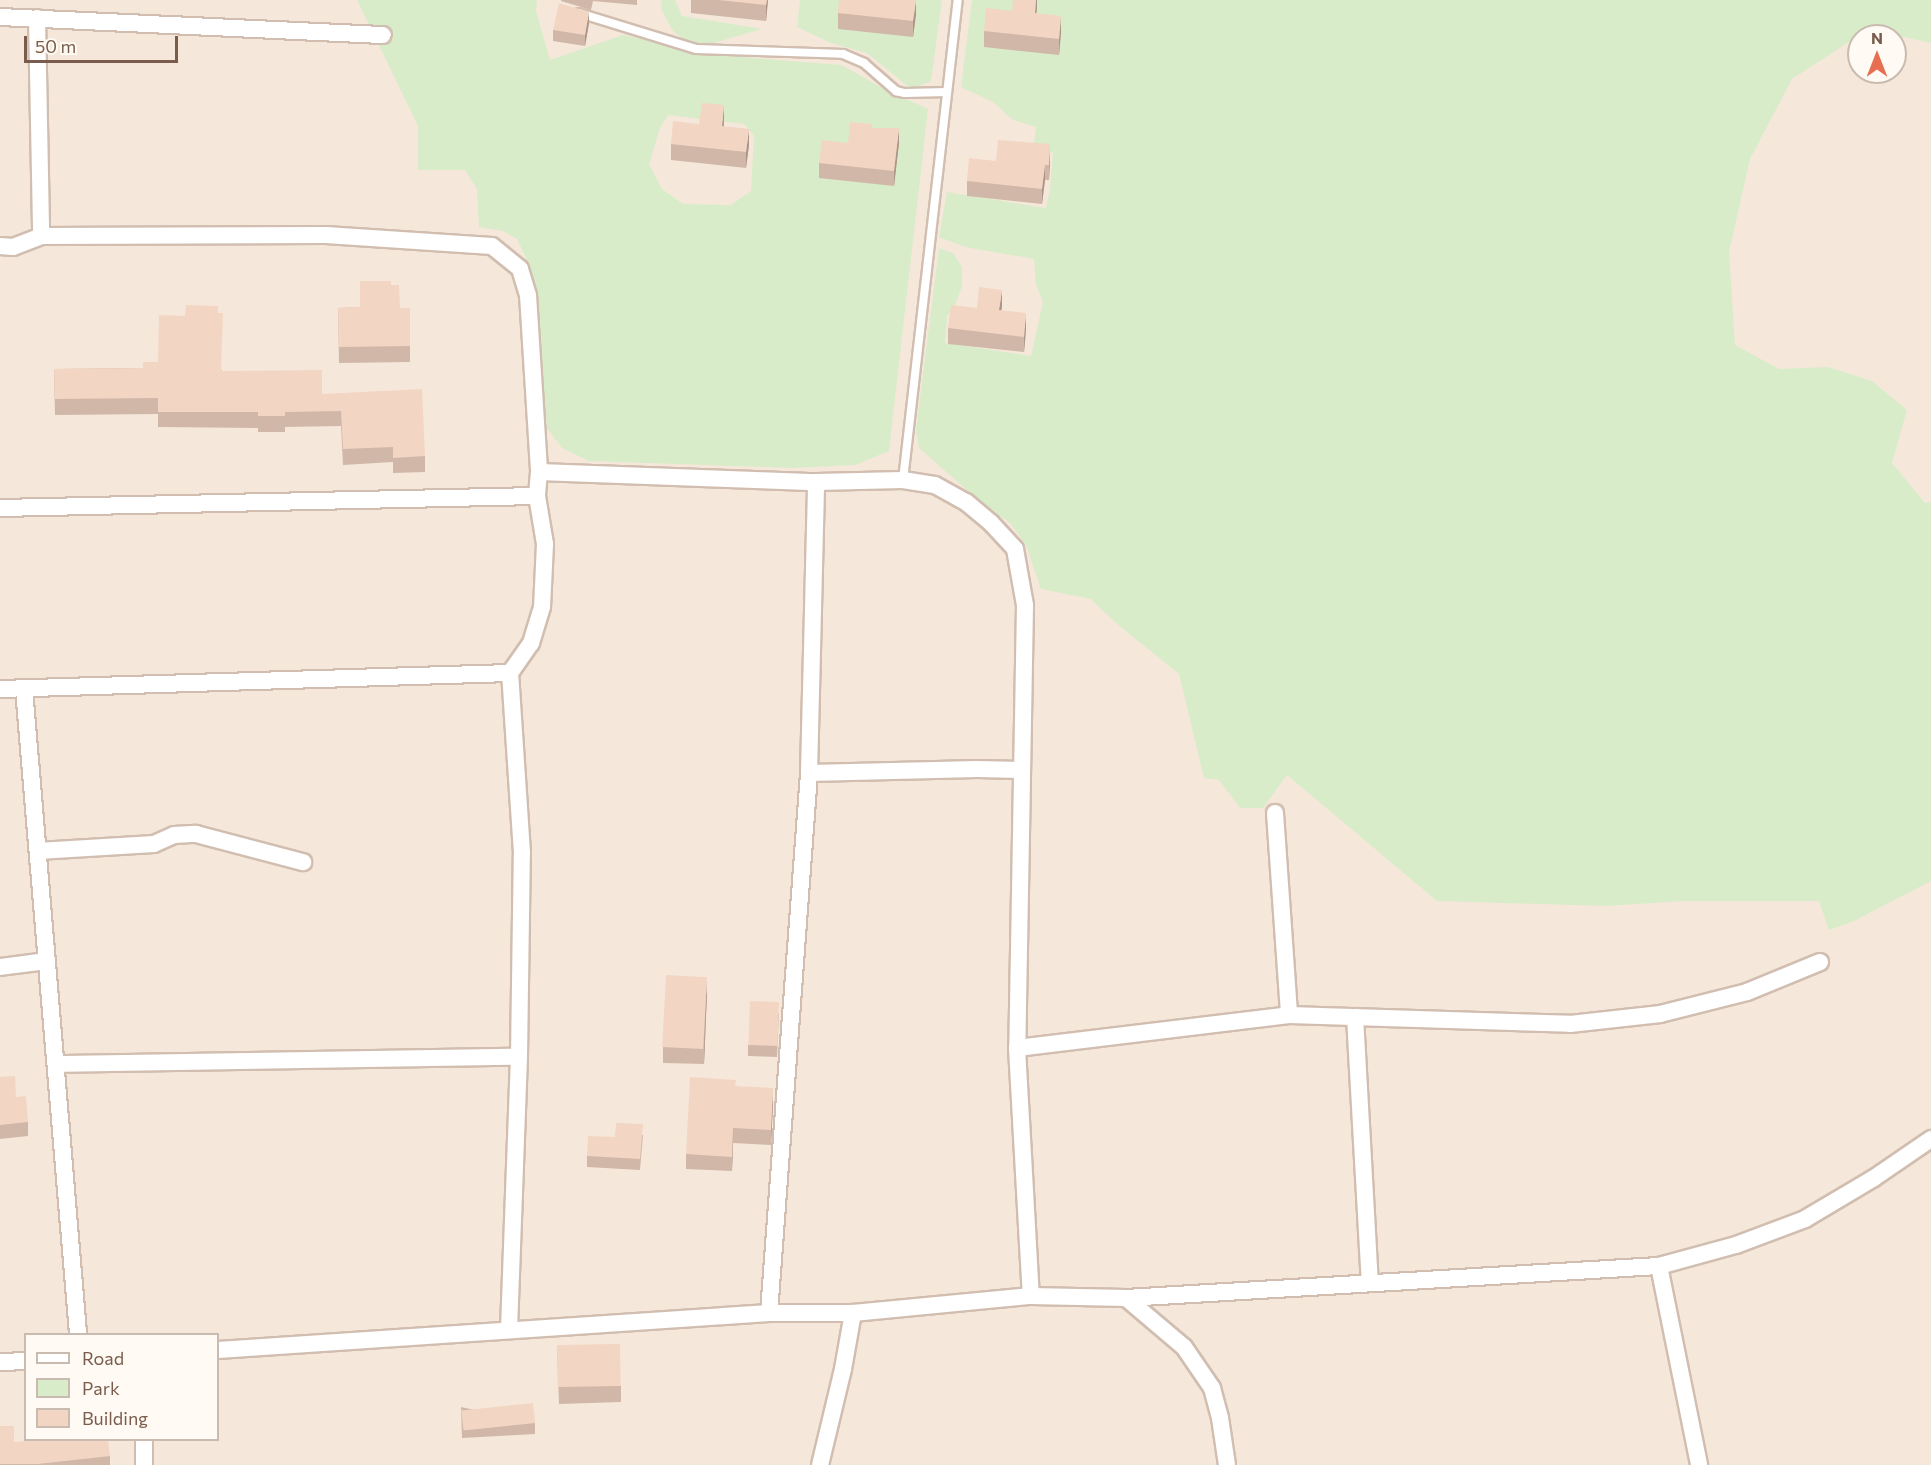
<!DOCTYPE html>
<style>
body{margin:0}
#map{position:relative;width:1931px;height:1465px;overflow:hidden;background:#fdf6ec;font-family:Commissioner,sans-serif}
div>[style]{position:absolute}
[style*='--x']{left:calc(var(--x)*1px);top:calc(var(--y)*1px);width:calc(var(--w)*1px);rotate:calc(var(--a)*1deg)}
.residential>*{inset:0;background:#f5e8da}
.green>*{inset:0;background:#d8ecc9}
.roads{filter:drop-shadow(2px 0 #d1beb0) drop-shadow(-2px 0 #d1beb0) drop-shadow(0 2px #d1beb0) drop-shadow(0 -2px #d1beb0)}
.service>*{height:8px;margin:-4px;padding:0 4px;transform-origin:4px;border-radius:4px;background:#fff}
.minor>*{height:16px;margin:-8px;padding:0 8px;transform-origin:8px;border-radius:8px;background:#fff}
.wall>*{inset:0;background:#d1b7a8}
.shaded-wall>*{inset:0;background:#aa9588}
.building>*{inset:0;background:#f3d5c3;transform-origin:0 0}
span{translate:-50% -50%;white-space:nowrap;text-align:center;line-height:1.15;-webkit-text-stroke:4.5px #fffaf3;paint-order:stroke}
.legend{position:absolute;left:24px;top:1333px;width:195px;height:108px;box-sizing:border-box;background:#fffaf3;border:2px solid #cabbb1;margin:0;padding:8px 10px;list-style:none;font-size:18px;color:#7a5c4d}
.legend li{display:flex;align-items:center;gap:12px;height:30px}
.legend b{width:30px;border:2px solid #cabbb1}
.north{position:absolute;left:1847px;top:24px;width:60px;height:60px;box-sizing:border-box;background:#fffaf3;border:2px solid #cabbb1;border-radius:50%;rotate:0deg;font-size:16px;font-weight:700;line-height:24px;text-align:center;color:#7a5c4d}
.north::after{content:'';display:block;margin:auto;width:21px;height:27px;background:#e76f51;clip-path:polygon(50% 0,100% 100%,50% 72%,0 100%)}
.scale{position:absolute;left:24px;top:36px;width:154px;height:27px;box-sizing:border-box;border:3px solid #7a5c4d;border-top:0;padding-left:8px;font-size:18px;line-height:21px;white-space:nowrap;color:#7a5c4d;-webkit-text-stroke:4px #fffaf3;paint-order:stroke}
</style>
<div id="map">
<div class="residential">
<i style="clip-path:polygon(evenodd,0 0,1931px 0,1931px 1465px,0 1465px,0 0,1859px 36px,1895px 36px,1895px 72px,1859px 72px,1859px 36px,0 0,26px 1334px,218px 1334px,218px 1440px,26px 1440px,26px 1334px)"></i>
</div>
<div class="green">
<i style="clip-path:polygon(evenodd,357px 0,537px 0,536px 11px,550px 60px,623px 35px,729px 56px,842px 65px,880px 87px,928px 109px,889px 451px,855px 465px,792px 468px,589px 461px,562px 448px,547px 428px,526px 258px,517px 239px,503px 231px,479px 227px,477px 189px,465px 170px,418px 170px,418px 126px,357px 0,668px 115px,744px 124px,754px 136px,751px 191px,731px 205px,683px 204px,662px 189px,649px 164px,660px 128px,668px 115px)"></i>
<i style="clip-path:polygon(662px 0,675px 0,682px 16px,762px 29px,703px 46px,689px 43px,673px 31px,661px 9px)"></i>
<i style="clip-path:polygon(800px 0,942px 0,931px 81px,911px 89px,867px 53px,831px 43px,797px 27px)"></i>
<i style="clip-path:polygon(972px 0,1931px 0,1931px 43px,1869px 29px,1792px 79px,1750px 159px,1729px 252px,1735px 345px,1779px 369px,1828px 367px,1872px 381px,1907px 410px,1892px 463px,1925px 503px,1931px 502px,1931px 881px,1854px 921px,1829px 930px,1819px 901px,1685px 901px,1605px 906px,1437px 901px,1287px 775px,1263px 808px,1240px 808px,1219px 780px,1204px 778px,1179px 674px,1117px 624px,1091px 599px,1041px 589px,1026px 545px,1010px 523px,976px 498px,919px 448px,916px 429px,939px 248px,953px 253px,962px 267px,962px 286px,954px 308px,947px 316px,945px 343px,1031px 356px,1043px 302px,1036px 285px,1034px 259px,965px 247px,939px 237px,947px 192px,1046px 208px,1050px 189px,1053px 152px,1033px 151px,1036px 127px,1013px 120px,993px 102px,961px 87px)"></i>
</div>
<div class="roads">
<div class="service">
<i style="--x:579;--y:13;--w:122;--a:17.1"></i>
<i style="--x:696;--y:49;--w:147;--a:1.9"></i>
<i style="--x:843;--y:54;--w:23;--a:23"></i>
<i style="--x:864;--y:63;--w:43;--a:41.2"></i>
<i style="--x:896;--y:91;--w:9;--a:13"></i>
<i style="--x:905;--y:93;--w:42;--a:-1.4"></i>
<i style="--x:903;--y:480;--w:483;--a:-83.5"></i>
</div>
<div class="minor">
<i style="--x:0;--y:17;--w:383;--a:2.7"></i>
<i style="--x:37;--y:18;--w:218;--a:88.9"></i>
<i style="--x:0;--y:246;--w:13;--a:4"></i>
<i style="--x:13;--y:247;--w:30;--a:-21"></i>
<i style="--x:41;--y:236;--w:285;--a:-0.2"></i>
<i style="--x:326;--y:235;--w:166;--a:3.8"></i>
<i style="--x:492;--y:246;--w:36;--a:39"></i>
<i style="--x:520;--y:269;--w:27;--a:73"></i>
<i style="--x:528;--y:295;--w:177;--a:86.4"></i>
<i style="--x:539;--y:472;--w:24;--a:95"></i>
<i style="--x:537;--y:496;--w:49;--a:80.5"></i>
<i style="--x:545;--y:544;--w:63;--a:92.7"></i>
<i style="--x:542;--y:607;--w:38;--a:107"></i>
<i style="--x:531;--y:643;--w:37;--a:125"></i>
<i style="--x:510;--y:673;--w:510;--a:178.2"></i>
<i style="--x:539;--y:472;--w:277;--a:2.1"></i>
<i style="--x:816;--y:482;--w:87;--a:-1.3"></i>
<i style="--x:903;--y:480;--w:32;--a:9"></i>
<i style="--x:935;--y:485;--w:35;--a:29"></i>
<i style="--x:966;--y:502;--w:33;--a:40"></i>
<i style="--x:991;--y:523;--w:35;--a:47"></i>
<i style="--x:1015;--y:549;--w:57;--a:79.9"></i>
<i style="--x:1025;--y:605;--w:443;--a:91"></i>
<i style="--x:1017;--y:1048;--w:248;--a:86.8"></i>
<i style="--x:0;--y:508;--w:537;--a:-1.28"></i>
<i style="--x:24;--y:689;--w:647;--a:85.21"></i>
<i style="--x:809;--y:773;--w:168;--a:-1.4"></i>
<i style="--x:977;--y:769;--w:45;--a:1.3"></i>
<i style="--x:1275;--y:813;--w:202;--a:86"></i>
<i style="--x:38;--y:851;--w:116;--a:-3.5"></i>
<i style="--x:154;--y:844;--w:22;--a:-24"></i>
<i style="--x:174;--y:835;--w:22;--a:-3"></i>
<i style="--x:196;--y:834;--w:111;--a:14.7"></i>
<i style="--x:0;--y:967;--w:47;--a:-7.3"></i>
<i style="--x:1355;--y:1017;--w:266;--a:86.8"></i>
<i style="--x:1017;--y:1048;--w:274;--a:-6.9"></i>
<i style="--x:1289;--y:1015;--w:281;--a:1.8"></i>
<i style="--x:1570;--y:1024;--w:91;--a:-6.3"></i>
<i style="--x:1660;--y:1014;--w:90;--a:-14.2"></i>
<i style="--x:1747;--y:992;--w:79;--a:-22.3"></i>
<i style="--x:56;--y:1064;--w:463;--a:-0.9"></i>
<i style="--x:1659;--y:1266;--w:203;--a:78.6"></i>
<i style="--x:1126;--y:1298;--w:76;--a:40.2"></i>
<i style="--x:1184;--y:1347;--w:50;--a:55.7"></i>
<i style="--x:1212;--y:1388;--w:31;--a:75"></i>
<i style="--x:1220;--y:1418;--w:48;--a:81.5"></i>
<i style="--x:769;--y:1313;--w:541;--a:-85.76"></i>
<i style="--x:809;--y:773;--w:291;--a:-88.6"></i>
<i style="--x:509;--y:1329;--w:272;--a:-87.9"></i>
<i style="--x:519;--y:1057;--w:204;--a:-89.2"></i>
<i style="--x:522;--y:853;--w:180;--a:-93.8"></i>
<i style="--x:218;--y:1350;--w:552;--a:-3.84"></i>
<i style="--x:769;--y:1313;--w:84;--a:0"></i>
<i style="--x:853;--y:1313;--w:179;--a:-5.5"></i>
<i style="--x:1031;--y:1296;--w:95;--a:1.2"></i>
<i style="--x:1126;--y:1298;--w:534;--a:-3.44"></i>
<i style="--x:1659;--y:1266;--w:80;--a:-15.3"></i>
<i style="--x:1736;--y:1245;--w:74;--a:-20.6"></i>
<i style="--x:1805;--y:1219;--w:80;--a:-30.7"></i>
<i style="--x:1874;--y:1178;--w:69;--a:-34.4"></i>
<i style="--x:0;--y:1362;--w:26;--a:-2"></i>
<i style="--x:144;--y:1465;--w:25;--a:-90"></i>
<i style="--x:820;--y:1465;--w:99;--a:-76.5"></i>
<i style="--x:843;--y:1369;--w:57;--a:-79.9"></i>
</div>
</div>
<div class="wall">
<i style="clip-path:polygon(561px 0,637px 0,637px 5px,593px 1px,591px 10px,561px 1px)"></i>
<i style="clip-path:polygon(691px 0,768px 0,766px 21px,691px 13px)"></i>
<i style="clip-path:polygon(1037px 0,1036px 13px,1061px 32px,1059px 55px,984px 47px,984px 31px)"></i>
<i style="clip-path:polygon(838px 13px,916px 14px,913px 37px,838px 29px)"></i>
<i style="clip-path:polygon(589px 23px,585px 46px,553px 41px,553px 30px)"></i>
<i style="clip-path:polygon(724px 121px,724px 126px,749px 145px,746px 168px,671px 160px,671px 144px,699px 124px)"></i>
<i style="clip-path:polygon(872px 128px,899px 143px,894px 186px,819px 178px,819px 163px)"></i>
<i style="clip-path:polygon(1050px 159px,1049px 180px,1045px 180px,1042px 204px,967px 196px,967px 181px,996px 161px)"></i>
<i style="clip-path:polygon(391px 285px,400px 308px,410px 308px,410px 362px,339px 363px,338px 308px,360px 307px)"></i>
<i style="clip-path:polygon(1002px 306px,1001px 311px,1026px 329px,1024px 352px,948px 344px,948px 328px,977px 308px)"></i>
<i style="clip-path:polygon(185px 316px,222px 371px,322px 394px,425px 456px,425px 472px,393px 473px,393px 462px,343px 465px,341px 426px,285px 427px,285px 432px,258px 432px,258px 428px,158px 427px,158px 414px,55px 415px,54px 369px,143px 368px,158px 362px)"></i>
<i style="clip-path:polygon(707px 993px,704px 1064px,663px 1063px,663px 1047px)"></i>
<i style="clip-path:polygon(779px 1013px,777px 1057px,748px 1056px,748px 1045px)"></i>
<i style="clip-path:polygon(0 1077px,16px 1097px,28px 1122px,28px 1136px,0 1139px)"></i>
<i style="clip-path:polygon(736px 1086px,773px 1103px,771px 1145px,733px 1143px,732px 1171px,686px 1169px,686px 1154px)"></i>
<i style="clip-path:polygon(643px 1135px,640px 1170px,587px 1167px,587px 1156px,615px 1137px)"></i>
<i style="clip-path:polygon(557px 1346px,621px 1386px,621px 1402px,559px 1404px)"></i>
<i style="clip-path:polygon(461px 1407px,535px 1423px,535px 1434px,462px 1438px)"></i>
<i style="clip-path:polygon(0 1426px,14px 1442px,110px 1456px,110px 1465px,0 1465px)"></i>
</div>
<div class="shaded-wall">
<i style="clip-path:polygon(767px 0,768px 0,766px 21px,766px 5px)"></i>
<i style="clip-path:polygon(916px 0,916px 14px,913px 37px,913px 21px)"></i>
<i style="clip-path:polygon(1036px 0,1037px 0,1037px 8px,1035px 29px,1035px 13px)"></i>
<i style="clip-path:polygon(589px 12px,589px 23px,585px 46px,585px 35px)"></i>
<i style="clip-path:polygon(1061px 16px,1061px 32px,1059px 55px,1059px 39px)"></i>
<i style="clip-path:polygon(724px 105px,724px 121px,722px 142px,722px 126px)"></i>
<i style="clip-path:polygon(899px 128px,899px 143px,894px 186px,894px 171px)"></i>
<i style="clip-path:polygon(749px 129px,749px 145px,746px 168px,746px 152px)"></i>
<i style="clip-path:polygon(1050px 144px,1050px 159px,1049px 180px,1049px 165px)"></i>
<i style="clip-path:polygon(1045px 165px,1045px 180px,1042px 204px,1042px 189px)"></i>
<i style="clip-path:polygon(1002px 290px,1002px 306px,999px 326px,999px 310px)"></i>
<i style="clip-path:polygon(1026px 313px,1026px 329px,1024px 352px,1024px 337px)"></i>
<i style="clip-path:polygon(707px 977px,707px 993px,704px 1064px,704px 1048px)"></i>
<i style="clip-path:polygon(773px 1088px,773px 1103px,771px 1145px,771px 1130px)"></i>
<i style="clip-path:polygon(733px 1128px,733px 1143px,732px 1171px,732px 1157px)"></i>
</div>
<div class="building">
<i style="clip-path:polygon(718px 0,767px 0,766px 5px)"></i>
<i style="clip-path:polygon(839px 0,916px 0,913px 21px,838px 13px)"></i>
<i style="clip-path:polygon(1013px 0,1036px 0,1035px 13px,1061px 16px,1059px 39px,984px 31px,986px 8px,1012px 11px)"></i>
<i style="clip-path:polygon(559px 3px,589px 12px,585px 35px,553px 30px)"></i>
<i style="clip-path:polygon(702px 103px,724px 105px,722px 126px,749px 129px,746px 152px,671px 144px,673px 121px,699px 124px)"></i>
<i style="clip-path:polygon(850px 122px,872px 124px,872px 128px,899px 128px,894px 171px,819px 163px,822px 140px,848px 143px)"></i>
<i style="clip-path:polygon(998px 140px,1050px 144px,1049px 165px,1045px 165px,1042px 189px,967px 181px,969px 158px,996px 161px)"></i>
<i style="clip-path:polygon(360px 281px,391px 281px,391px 285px,399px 285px,400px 308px,410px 308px,410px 346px,339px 347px,338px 308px,360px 307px)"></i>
<i style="clip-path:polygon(979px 287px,1002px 290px,999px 310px,1026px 313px,1024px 337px,948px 328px,951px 305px,977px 308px)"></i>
<i style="clip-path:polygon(186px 305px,218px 306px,218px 313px,223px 313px,221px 371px,322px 370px,322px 394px,422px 389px,425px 456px,393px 458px,393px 447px,343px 449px,341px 411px,285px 412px,285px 416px,258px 416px,258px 412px,158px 412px,158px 398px,55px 399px,54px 369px,143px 368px,143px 362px,158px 362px,159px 315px,185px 316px)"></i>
<i style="left:666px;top:975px;width:41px;height:72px;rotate:3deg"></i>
<i style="left:750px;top:1001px;width:29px;height:44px;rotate:2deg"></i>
<i style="clip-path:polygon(15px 1076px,16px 1097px,26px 1096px,28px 1122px,0 1125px,0 1077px)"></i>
<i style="clip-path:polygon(690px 1077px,736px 1080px,735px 1086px,773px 1088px,771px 1130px,733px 1128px,732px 1157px,686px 1154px)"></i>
<i style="clip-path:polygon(616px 1123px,643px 1124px,640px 1159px,587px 1156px,588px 1136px,615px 1137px)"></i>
<i style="left:620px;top:1344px;width:42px;height:63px;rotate:89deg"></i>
<i style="left:533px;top:1403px;width:20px;height:72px;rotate:84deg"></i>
<i style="clip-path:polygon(0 1426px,14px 1426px,14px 1442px,38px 1440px,108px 1440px,110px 1456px,38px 1464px,0 1464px)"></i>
</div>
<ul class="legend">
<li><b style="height:8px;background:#fff"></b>Road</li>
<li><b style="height:16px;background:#d8ecc9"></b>Park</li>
<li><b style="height:16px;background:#f3d5c3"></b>Building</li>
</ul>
<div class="north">N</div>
<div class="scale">50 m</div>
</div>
